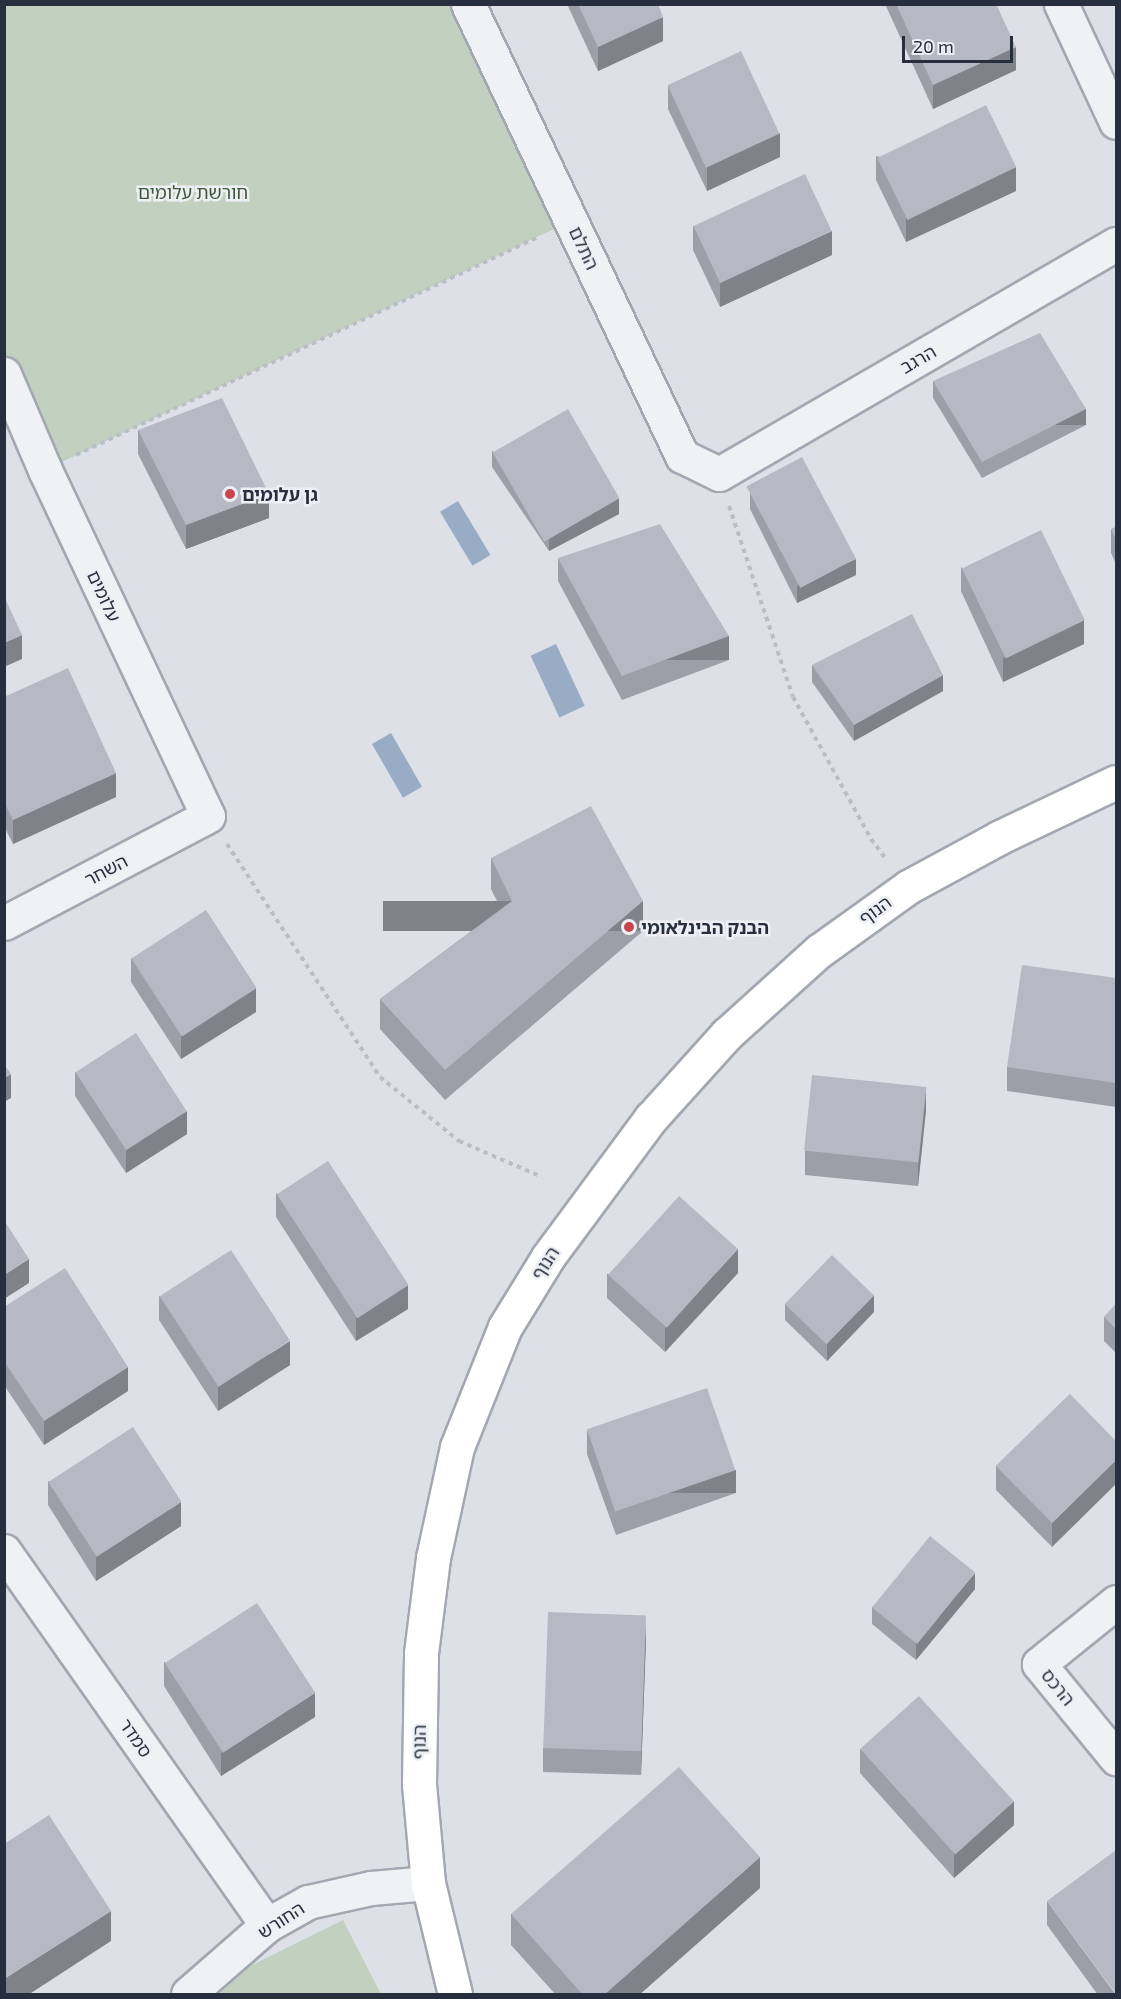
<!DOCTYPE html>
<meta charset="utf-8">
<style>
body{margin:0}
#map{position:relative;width:1121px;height:1999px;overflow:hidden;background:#dde0e7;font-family:"Exo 2","Noto Sans Hebrew",sans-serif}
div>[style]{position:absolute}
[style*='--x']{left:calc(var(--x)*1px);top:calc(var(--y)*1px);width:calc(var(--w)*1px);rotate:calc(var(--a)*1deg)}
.green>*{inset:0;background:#c2d1bf}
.water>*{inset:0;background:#99acc6;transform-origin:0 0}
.path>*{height:4px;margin-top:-2px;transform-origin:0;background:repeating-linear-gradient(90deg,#bcbec5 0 4.5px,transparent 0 9px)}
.roads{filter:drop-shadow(2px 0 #a3a7b1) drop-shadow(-2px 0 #a3a7b1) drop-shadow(0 2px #a3a7b1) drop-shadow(0 -2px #a3a7b1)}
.street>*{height:33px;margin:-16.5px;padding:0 16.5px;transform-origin:16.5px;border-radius:16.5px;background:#f0f1f5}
.secondary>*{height:33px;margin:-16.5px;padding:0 16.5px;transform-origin:16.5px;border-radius:16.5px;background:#fff}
.wall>*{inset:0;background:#9c9fa8}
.shaded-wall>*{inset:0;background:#7f8288;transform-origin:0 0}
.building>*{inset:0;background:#b5b9c3;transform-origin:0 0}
.dots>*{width:16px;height:16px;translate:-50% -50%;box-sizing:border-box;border:3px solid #edeff5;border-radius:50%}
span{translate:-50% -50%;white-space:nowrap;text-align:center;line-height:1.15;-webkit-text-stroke:5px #edeff5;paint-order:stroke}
.park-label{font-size:18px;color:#395835}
.street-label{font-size:18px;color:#272e3d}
.poi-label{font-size:18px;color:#272e3d;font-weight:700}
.left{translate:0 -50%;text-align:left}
.frame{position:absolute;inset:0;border:6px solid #272e3d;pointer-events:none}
.scale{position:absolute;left:902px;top:36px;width:111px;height:27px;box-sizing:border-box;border:3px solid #272e3d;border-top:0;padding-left:8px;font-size:18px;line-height:21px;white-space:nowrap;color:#272e3d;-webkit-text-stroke:4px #edeff5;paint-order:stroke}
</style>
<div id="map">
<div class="green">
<i style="clip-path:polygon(4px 5px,468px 5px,571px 221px,45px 470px,5px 374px)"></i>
<i style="clip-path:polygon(343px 1920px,381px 1994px,219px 1994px,252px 1965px)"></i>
</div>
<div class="water">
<i style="left:458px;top:501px;width:63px;height:21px;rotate:59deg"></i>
<i style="left:556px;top:644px;width:68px;height:28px;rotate:65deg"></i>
<i style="left:391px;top:733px;width:62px;height:22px;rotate:60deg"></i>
</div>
<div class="path">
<i style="--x:76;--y:455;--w:511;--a:-25.26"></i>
<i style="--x:729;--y:506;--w:201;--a:71.5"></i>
<i style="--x:793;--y:697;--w:162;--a:61.2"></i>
<i style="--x:871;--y:839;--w:25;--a:53"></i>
<i style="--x:227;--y:844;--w:279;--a:56.7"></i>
<i style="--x:380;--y:1077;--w:102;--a:39"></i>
<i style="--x:459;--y:1141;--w:90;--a:23.4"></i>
</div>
<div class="roads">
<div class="street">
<i style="--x:468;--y:4;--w:500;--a:64.66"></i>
<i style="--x:682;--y:456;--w:41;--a:25.9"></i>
<i style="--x:719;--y:474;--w:459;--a:-30.1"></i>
<i style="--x:1061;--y:4;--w:130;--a:65"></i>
<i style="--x:4;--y:374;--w:104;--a:66.9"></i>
<i style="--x:45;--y:470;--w:382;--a:64.8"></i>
<i style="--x:208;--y:816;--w:230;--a:152.3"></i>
<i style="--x:4;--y:1551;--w:457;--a:54.9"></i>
<i style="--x:1116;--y:1602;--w:99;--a:141.2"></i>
<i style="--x:1039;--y:1664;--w:122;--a:50.7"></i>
<i style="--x:188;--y:1994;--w:105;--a:-41.1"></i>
<i style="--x:267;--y:1925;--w:47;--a:-29.3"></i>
<i style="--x:308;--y:1902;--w:65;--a:-12.5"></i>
<i style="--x:371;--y:1888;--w:57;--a:-5"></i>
</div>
<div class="secondary">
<i style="--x:455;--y:1994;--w:114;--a:-103.7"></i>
<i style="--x:428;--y:1883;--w:99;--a:-95.2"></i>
<i style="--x:419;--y:1784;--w:131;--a:-89.1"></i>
<i style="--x:421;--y:1653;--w:96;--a:-82.8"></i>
<i style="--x:433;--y:1558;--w:114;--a:-77.8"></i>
<i style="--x:457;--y:1447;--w:129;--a:-68.2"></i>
<i style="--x:505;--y:1327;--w:82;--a:-58.4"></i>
<i style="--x:548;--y:1257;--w:173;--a:-53.5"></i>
<i style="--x:651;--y:1118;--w:113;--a:-47.9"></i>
<i style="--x:727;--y:1034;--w:124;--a:-42.1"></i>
<i style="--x:819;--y:951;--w:110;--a:-35.7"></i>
<i style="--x:908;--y:887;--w:105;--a:-28.5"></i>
<i style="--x:1000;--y:837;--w:128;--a:-25.4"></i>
</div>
</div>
<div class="wall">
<i style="clip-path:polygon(567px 4px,658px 4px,663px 41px,598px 71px)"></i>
<i style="clip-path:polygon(885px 4px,996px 4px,1016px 70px,933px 109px)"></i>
<i style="clip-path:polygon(668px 85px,780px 157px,707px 191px,668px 109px)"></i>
<i style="clip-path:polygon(876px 156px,1016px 191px,906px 242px,876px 180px)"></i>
<i style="clip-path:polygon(693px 226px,832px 255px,720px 307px,693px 250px)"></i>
<i style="clip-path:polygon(933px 381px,1086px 425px,982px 478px,933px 398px)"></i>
<i style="clip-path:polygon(138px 430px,269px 518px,186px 549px,138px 454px)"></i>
<i style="clip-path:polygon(492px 451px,619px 514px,549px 551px,492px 467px)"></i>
<i style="clip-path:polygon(750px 493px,856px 575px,797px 603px,750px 509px)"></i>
<i style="clip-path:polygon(1116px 527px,1116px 564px,1111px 553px,1111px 529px)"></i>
<i style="clip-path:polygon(558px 558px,729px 660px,622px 700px,558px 581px)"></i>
<i style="clip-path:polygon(961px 567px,1084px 644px,1003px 682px,961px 591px)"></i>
<i style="clip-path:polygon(812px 665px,943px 691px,854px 741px,812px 682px)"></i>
<i style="clip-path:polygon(4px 697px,116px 797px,13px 844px,4px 826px)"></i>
<i style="clip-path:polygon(491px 858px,643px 931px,445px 1100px,380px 1029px,380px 999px,501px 909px,491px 889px)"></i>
<i style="clip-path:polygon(131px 958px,256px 1012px,181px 1059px,131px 982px)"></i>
<i style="clip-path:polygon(1116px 978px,1116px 1107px,1007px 1091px,1007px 1067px)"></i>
<i style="clip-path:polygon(75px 1072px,187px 1134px,126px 1173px,75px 1096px)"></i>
<i style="clip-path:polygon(926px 1110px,918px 1186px,805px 1175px,805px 1151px)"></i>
<i style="clip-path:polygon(276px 1193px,408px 1309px,356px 1341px,276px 1217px)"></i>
<i style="clip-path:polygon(738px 1273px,665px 1352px,607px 1298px,607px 1274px)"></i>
<i style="clip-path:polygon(159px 1296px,290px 1365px,218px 1411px,159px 1320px)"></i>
<i style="clip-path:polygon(785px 1304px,874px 1312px,827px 1361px,785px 1320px)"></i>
<i style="clip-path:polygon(1116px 1304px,1116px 1353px,1104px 1341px,1104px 1317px)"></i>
<i style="clip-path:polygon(4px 1307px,128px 1391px,44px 1445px,4px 1385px)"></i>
<i style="clip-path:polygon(1070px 1394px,1052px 1547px,996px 1490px,996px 1466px)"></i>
<i style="clip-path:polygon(587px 1430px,736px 1493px,616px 1535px,587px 1454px)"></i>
<i style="clip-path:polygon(48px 1481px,181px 1526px,96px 1581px,48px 1505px)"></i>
<i style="clip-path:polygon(975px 1589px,916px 1660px,872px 1624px,872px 1607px)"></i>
<i style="clip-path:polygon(646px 1640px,641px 1775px,543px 1772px,543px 1748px)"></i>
<i style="clip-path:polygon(164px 1662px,315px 1717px,221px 1776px,164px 1686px)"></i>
<i style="clip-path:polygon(860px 1749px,1014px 1825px,954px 1878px,860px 1773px)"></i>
<i style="clip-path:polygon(760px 1888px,639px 1995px,556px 1995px,511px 1945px,511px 1914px)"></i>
<i style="clip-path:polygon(1047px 1901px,1116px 1995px,1098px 1995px,1047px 1925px)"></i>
</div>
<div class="shaded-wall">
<i style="clip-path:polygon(663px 17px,663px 41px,598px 71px,598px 47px)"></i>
<i style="clip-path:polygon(1016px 47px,1016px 70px,933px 109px,933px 85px)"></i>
<i style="clip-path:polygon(780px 133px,780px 157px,707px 191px,707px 167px)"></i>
<i style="clip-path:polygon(1016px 167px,1016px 191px,906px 242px,906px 218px)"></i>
<i style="clip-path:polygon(832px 231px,832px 255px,720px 307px,720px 283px)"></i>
<i style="left:1086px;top:409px;width:16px;height:117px;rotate:90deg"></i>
<i style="clip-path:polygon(269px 494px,269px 518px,186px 549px,186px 525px)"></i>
<i style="clip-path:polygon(619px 498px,619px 514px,549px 551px,549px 535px)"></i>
<i style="clip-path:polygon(856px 559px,856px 575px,797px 603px,797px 586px)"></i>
<i style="clip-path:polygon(1084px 620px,1084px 644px,1003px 682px,1003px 658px)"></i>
<i style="clip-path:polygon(22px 635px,22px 659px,4px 667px,4px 643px)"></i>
<i style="left:729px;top:636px;width:24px;height:114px;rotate:90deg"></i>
<i style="clip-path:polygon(943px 675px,943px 691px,854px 741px,854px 725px)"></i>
<i style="clip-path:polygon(116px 773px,116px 797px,13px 844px,13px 820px)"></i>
<i style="left:643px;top:901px;width:30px;height:260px;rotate:90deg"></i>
<i style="clip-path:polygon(256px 988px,256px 1012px,181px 1059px,181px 1035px)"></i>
<i style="clip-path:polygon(11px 1074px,11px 1098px,4px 1102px,4px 1078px)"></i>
<i style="clip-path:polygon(926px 1086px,926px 1110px,918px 1186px,918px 1162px)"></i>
<i style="clip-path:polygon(187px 1111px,187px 1134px,126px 1173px,126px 1149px)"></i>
<i style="clip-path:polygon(738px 1249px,738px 1273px,665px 1352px,665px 1328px)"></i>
<i style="clip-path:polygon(29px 1259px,29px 1283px,4px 1299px,4px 1275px)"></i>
<i style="clip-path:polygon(408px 1285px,408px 1309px,356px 1341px,356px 1318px)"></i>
<i style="clip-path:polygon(874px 1295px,874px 1312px,827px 1361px,827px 1344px)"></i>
<i style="clip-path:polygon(290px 1341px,290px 1365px,218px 1411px,218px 1387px)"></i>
<i style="clip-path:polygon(128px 1367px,128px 1391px,44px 1445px,44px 1421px)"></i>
<i style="clip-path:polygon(1116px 1460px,1116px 1484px,1052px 1547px,1052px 1523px)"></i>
<i style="left:736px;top:1470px;width:23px;height:127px;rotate:90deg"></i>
<i style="clip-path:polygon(181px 1502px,181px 1526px,96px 1581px,96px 1557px)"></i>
<i style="clip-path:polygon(975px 1573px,975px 1589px,916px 1660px,916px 1643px)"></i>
<i style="clip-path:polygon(646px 1616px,646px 1640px,641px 1775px,641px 1751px)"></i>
<i style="clip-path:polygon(315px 1693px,315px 1717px,221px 1776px,221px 1753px)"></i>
<i style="clip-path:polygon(1014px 1801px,1014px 1825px,954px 1878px,954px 1854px)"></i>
<i style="clip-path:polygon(760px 1857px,760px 1888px,639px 1995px,604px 1995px)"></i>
<i style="clip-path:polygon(111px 1911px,111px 1941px,28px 1995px,4px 1995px,4px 1979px)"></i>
</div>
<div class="building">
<i style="clip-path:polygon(578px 4px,658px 4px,663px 17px,598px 47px)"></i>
<i style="clip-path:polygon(896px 4px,996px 4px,1016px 47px,933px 85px)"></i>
<i style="left:741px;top:51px;width:91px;height:81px;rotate:65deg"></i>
<i style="left:986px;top:105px;width:69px;height:121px;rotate:64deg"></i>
<i style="left:805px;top:174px;width:63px;height:123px;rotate:65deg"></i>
<i style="clip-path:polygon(1040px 333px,1086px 409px,982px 462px,933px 381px)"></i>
<i style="clip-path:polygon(222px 398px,269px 494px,186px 525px,138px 430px)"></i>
<i style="left:568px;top:409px;width:103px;height:87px;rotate:60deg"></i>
<i style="left:802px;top:457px;width:115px;height:63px;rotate:62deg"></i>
<i style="clip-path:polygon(660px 524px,729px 636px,622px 676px,558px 558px)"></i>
<i style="clip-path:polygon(1116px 527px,1116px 540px,1111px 529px)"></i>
<i style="left:1041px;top:530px;width:100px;height:88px;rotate:64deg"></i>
<i style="clip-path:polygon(4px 596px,22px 635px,4px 643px)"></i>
<i style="clip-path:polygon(912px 614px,943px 675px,854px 725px,812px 665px)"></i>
<i style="clip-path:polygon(68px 668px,116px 773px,13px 820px,4px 802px,4px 697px)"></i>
<i style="clip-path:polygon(591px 806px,643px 901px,445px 1070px,380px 999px,512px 901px,491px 858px)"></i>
<i style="left:206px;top:910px;width:93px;height:89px;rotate:57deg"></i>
<i style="clip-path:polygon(1022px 965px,1116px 978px,1116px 1083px,1007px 1067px)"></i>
<i style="left:136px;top:1033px;width:93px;height:72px;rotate:57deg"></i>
<i style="clip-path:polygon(4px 1064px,11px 1074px,4px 1078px)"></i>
<i style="left:812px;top:1075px;width:115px;height:76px;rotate:6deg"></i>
<i style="left:328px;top:1161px;width:148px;height:61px;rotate:57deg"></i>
<i style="left:679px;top:1196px;width:79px;height:106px;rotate:42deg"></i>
<i style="clip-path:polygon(4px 1220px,29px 1259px,4px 1275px)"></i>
<i style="left:231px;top:1250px;width:108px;height:85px;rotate:57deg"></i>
<i style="left:832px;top:1255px;width:58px;height:68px;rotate:44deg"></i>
<i style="clip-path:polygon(65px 1268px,128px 1367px,44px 1421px,4px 1361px,4px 1307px)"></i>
<i style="clip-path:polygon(1116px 1304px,1116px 1329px,1104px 1317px)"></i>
<i style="left:707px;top:1388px;width:87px;height:127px;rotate:71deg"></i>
<i style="clip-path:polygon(1070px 1394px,1116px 1441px,1116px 1460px,1052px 1523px,996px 1466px)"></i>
<i style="left:133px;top:1427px;width:89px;height:101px;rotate:57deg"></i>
<i style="left:930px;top:1536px;width:58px;height:92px;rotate:39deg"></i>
<i style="left:257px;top:1603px;width:107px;height:110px;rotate:57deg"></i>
<i style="left:548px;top:1612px;width:98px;height:136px;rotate:2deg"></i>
<i style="left:919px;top:1696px;width:142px;height:79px;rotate:48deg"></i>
<i style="clip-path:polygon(679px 1767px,760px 1857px,604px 1995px,583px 1995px,511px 1914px)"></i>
<i style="clip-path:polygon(49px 1815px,111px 1911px,4px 1979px,4px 1844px)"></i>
<i style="clip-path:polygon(1116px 1850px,1116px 1994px,1047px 1901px)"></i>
</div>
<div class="dots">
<i style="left:230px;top:494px;background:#ca444f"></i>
<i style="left:629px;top:927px;background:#ca444f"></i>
</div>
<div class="park-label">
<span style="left:193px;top:192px">חורשת עלומים</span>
</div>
<div class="street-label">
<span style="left:584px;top:248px;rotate:65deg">התלם</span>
<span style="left:918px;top:359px;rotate:-30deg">הרגב</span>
<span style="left:104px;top:596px;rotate:65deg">עלומים</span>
<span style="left:106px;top:870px;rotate:-28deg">השחר</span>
<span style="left:875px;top:910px;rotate:-36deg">הנוף</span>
<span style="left:545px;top:1263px;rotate:-57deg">הנוף</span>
<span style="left:1058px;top:1687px;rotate:51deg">הרכס</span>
<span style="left:136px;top:1738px;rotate:55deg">סמדר</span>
<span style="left:419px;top:1742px;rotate:-89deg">הנוף</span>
<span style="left:281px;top:1920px;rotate:-33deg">החורש</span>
</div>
<div class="poi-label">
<span class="left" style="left:242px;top:494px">גן עלומים</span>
<span class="left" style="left:641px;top:927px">הבנק הבינלאומי</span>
</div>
<div class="frame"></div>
<div class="scale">20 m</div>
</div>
